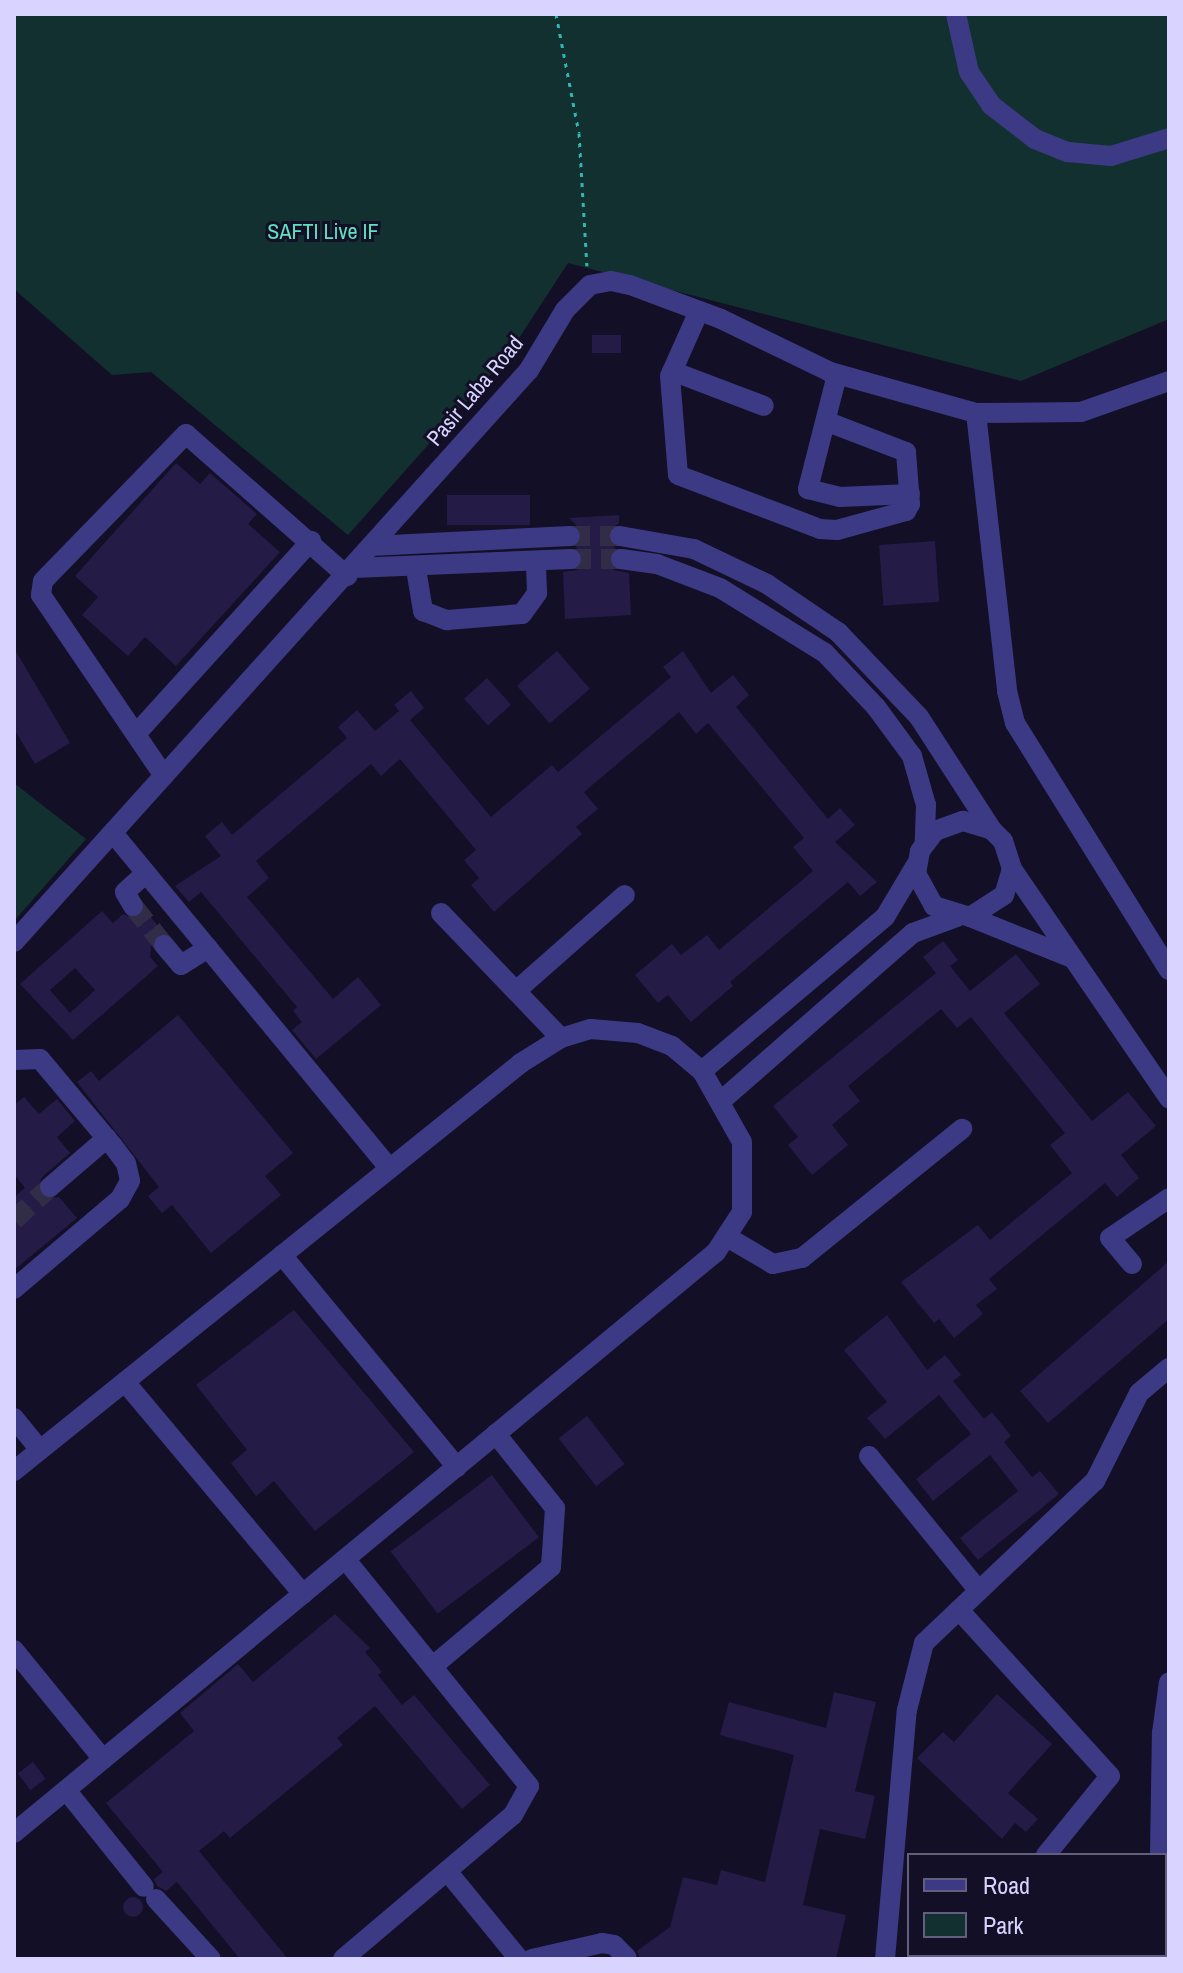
<!DOCTYPE html>
<style>
body{margin:0}
#map{position:relative;width:1183px;height:1973px;overflow:hidden;background:#130f26;font-family:"Archivo Narrow",sans-serif}
div>[style]{position:absolute}
[style*='--x']{left:calc(var(--x)*1px);top:calc(var(--y)*1px);width:calc(var(--w)*1px);rotate:calc(var(--a)*1deg)}
.green>*{inset:0;background:#12302f}
.building>*{inset:0;background:#241b47;transform-origin:0 0}
.round{border-radius:50%}
.minor-tunnel>*{height:20px;margin-top:-10px;transform-origin:0;background:repeating-linear-gradient(90deg,#312d47 0 20px,transparent 0 30px)}
.path>*{height:3px;margin-top:-1.5px;transform-origin:0;background:repeating-linear-gradient(90deg,#2fb8b0 0 4px,transparent 0 10px)}
.minor>*{height:20px;margin:-10px;padding:0 10px;transform-origin:10px;border-radius:10px;background:#3d3a85}
span{translate:-50% -50%;white-space:nowrap;text-align:center;line-height:1.15;-webkit-text-stroke:6px #130f26;paint-order:stroke}
.park-label{font-size:22px;color:#5fe0c0}
.street-label{font-size:22px;color:#d9d4ff}
.frame{position:absolute;inset:0;border:16px solid #d9d4ff;pointer-events:none}
.legend{position:absolute;left:907px;top:1853px;width:260px;height:104px;box-sizing:border-box;background:#130f26;border:2px solid #625e7d;margin:0;padding:10px 14px;list-style:none;font-size:24px;color:#d9d4ff}
.legend li{display:flex;align-items:center;gap:16px;height:40px}
.legend b{width:40px;border:2px solid #625e7d}
</style>
<div id="map">
<div class="green">
<i style="clip-path:polygon(14px 14px,1169px 14px,1169px 319px,1021px 381px,568px 263px,508px 355px,348px 535px,151px 372px,112px 375px,14px 289px)"></i>
<i style="clip-path:polygon(14px 783px,86px 839px,14px 921px)"></i>
</div>
<div class="building">
<i style="left:592px;top:335px;width:29px;height:18px"></i>
<i style="clip-path:polygon(176px 463px,200px 484px,210px 473px,257px 514px,248px 524px,280px 552px,176px 666px,145px 637px,128px 656px,82px 615px,98px 597px,75px 576px)"></i>
<i style="left:530px;top:495px;width:30px;height:83px;rotate:90deg"></i>
<i style="clip-path:polygon(619px 515px,619px 523px,607px 533px,615px 548px,608px 558px,614px 570px,629px 573px,631px 615px,565px 619px,563px 572px,577px 570px,584px 559px,576px 547px,581px 530px,569px 518px)"></i>
<i style="left:935px;top:541px;width:61px;height:56px;rotate:86deg"></i>
<i style="clip-path:polygon(14px 648px,70px 743px,35px 764px,14px 729px)"></i>
<i style="left:557px;top:651px;width:50px;height:53px;rotate:49deg"></i>
<i style="clip-path:polygon(683px 651px,711px 693px,733px 675px,749px 695px,736px 707px,828px 819px,840px 808px,855px 825px,835px 842px,877px 882px,860px 896px,848px 882px,730px 982px,733px 986px,691px 1022px,668px 995px,658px 1003px,635px 975px,672px 944px,681px 955px,707px 935px,719px 950px,813px 871px,793px 847px,804px 838px,708px 723px,696px 734px,679px 712px,584px 792px,598px 809px,576px 827px,582px 834px,494px 912px,471px 885px,479px 878px,464px 860px,476px 850px,400px 759px,381px 776px,371px 764px,256px 861px,269px 878px,247px 897px,333px 999px,358px 977px,381px 1005px,316px 1059px,292px 1030px,302px 1022px,293px 1011px,297px 1007px,201px 892px,189px 902px,175px 886px,221px 856px,205px 836px,222px 822px,232px 835px,347px 738px,338px 727px,357px 710px,375px 731px,399px 711px,394px 705px,411px 691px,424px 708px,410px 720px,491px 817px,552px 765px,558px 772px,671px 677px,663px 667px)"></i>
<i style="left:487px;top:678px;width:36px;height:31px;rotate:48deg"></i>
<i style="clip-path:polygon(evenodd,102px 911px,113px 923px,123px 914px,134px 919px,145px 911px,164px 932px,152px 941px,150px 957px,158px 966px,73px 1040px,20px 984px,102px 911px,75px 968px,95px 990px,70px 1013px,50px 990px,75px 968px)"></i>
<i style="clip-path:polygon(943px 941px,958px 960px,950px 966px,970px 991px,1016px 954px,1040px 984px,1004px 1013px,1092px 1121px,1128px 1092px,1156px 1126px,1121px 1155px,1139px 1178px,1117px 1197px,1105px 1183px,989px 1279px,997px 1289px,976px 1305px,983px 1314px,954px 1338px,939px 1319px,934px 1323px,901px 1282px,978px 1225px,990px 1240px,1072px 1173px,1050px 1145px,1065px 1133px,971px 1017px,957px 1028px,941px 1009px,848px 1086px,860px 1101px,832px 1125px,848px 1145px,812px 1175px,788px 1145px,798px 1137px,773px 1106px,936px 973px,923px 957px)"></i>
<i style="clip-path:polygon(178px 1015px,293px 1153px,265px 1176px,281px 1195px,211px 1253px,172px 1205px,162px 1213px,148px 1196px,159px 1187px,77px 1082px,91px 1071px,99px 1081px)"></i>
<i style="clip-path:polygon(24px 1097px,39px 1114px,57px 1099px,75px 1121px,57px 1137px,70px 1153px,42px 1177px,37px 1189px,45px 1199px,59px 1197px,77px 1218px,14px 1270px,14px 1197px,25px 1188px,14px 1174px,14px 1105px)"></i>
<i style="clip-path:polygon(1169px 1261px,1169px 1319px,1048px 1423px,1020px 1391px)"></i>
<i style="clip-path:polygon(294px 1310px,414px 1452px,315px 1531px,274px 1481px,256px 1496px,231px 1463px,247px 1450px,196px 1385px)"></i>
<i style="clip-path:polygon(887px 1315px,927px 1370px,945px 1355px,961px 1375px,953px 1381px,984px 1419px,992px 1412px,1011px 1436px,1004px 1442px,1032px 1477px,1040px 1471px,1059px 1494px,978px 1560px,960px 1538px,1018px 1491px,990px 1455px,933px 1501px,916px 1479px,971px 1434px,939px 1395px,885px 1439px,867px 1418px,887px 1402px,844px 1350px)"></i>
<i style="left:587px;top:1416px;width:61px;height:36px;rotate:52deg"></i>
<i style="left:492px;top:1475px;width:78px;height:127px;rotate:53deg"></i>
<i style="clip-path:polygon(335px 1614px,370px 1648px,365px 1652px,382px 1672px,378px 1675px,402px 1705px,414px 1695px,490px 1785px,462px 1809px,375px 1706px,337px 1738px,343px 1745px,230px 1838px,224px 1831px,199px 1851px,288px 1959px,240px 1959px,177px 1882px,166px 1891px,157px 1886px,154px 1879px,163px 1872px,106px 1803px,194px 1731px,180px 1713px,238px 1664px,253px 1682px)"></i>
<i style="clip-path:polygon(834px 1692px,876px 1702px,855px 1791px,875px 1796px,865px 1839px,820px 1829px,803px 1905px,846px 1915px,836px 1959px,640px 1959px,637px 1951px,670px 1927px,683px 1877px,717px 1885px,721px 1870px,765px 1882px,794px 1755px,720px 1735px,729px 1702px,826px 1728px)"></i>
<i style="clip-path:polygon(997px 1694px,1052px 1744px,1008px 1793px,1038px 1819px,1026px 1832px,1015px 1823px,1002px 1839px,917px 1758px,943px 1732px,954px 1742px)"></i>
<i style="left:33px;top:1762px;width:21px;height:19px;rotate:53deg"></i>
<i class="round" style="left:123px;top:1897px;width:20px;height:20px"></i>
</div>
<div class="minor-tunnel">
<i style="--x:570;--y:536;--w:50;--a:0"></i>
<i style="--x:571;--y:559;--w:50;--a:0"></i>
<i style="--x:133;--y:906;--w:50;--a:51.5"></i>
<i style="--x:14;--y:1220;--w:49;--a:-42.5"></i>
</div>
<div class="path">
<i style="--x:556;--y:14;--w:121;--a:79.1"></i>
<i style="--x:579;--y:133;--w:133;--a:86.6"></i>
</div>
<div class="minor">
<i style="--x:956;--y:14;--w:59;--a:77.4"></i>
<i style="--x:969;--y:72;--w:40;--a:56"></i>
<i style="--x:991;--y:105;--w:56;--a:37.7"></i>
<i style="--x:1035;--y:139;--w:35;--a:22"></i>
<i style="--x:1068;--y:152;--w:43;--a:5.3"></i>
<i style="--x:1111;--y:156;--w:61;--a:-17.2"></i>
<i style="--x:699;--y:311;--w:71;--a:114"></i>
<i style="--x:670;--y:376;--w:99;--a:85.4"></i>
<i style="--x:678;--y:475;--w:152;--a:20.8"></i>
<i style="--x:820;--y:529;--w:17;--a:3"></i>
<i style="--x:837;--y:530;--w:72;--a:-15.4"></i>
<i style="--x:906;--y:511;--w:8;--a:-60"></i>
<i style="--x:910;--y:504;--w:52;--a:-94.4"></i>
<i style="--x:906;--y:452;--w:84;--a:-159"></i>
<i style="--x:672;--y:371;--w:98;--a:20.8"></i>
<i style="--x:837;--y:375;--w:118;--a:104.3"></i>
<i style="--x:808;--y:489;--w:33;--a:14"></i>
<i style="--x:840;--y:497;--w:70;--a:-2.5"></i>
<i style="--x:976;--y:413;--w:280;--a:83.6"></i>
<i style="--x:1007;--y:691;--w:33;--a:76"></i>
<i style="--x:1015;--y:723;--w:291;--a:58.1"></i>
<i style="--x:620;--y:536;--w:75;--a:10"></i>
<i style="--x:694;--y:549;--w:81;--a:25.6"></i>
<i style="--x:767;--y:584;--w:86;--a:34.1"></i>
<i style="--x:838;--y:632;--w:117;--a:46.4"></i>
<i style="--x:919;--y:717;--w:135;--a:57.1"></i>
<i style="--x:371;--y:546;--w:199;--a:-2.9"></i>
<i style="--x:621;--y:559;--w:36;--a:8"></i>
<i style="--x:657;--y:564;--w:67;--a:20.9"></i>
<i style="--x:720;--y:588;--w:123;--a:31.8"></i>
<i style="--x:825;--y:653;--w:74;--a:46.6"></i>
<i style="--x:876;--y:707;--w:61;--a:53.7"></i>
<i style="--x:912;--y:756;--w:51;--a:74.1"></i>
<i style="--x:926;--y:805;--w:37;--a:92"></i>
<i style="--x:354;--y:568;--w:217;--a:-2.4"></i>
<i style="--x:416;--y:569;--w:43;--a:80.5"></i>
<i style="--x:423;--y:611;--w:26;--a:21"></i>
<i style="--x:447;--y:620;--w:75;--a:-4.6"></i>
<i style="--x:522;--y:614;--w:26;--a:-54"></i>
<i style="--x:537;--y:593;--w:32;--a:-92"></i>
<i style="--x:136;--y:734;--w:261;--a:-47.8"></i>
<i style="--x:164;--y:776;--w:219;--a:-124.2"></i>
<i style="--x:41;--y:595;--w:14;--a:-82"></i>
<i style="--x:43;--y:581;--w:205;--a:-45.8"></i>
<i style="--x:186;--y:434;--w:215;--a:41.4"></i>
<i style="--x:113;--y:833;--w:435;--a:50.5"></i>
<i style="--x:1012;--y:869;--w:27;--a:107"></i>
<i style="--x:1004;--y:895;--w:40;--a:147.1"></i>
<i style="--x:970;--y:917;--w:38;--a:-163"></i>
<i style="--x:934;--y:906;--w:37;--a:-119"></i>
<i style="--x:916;--y:874;--w:23;--a:-80"></i>
<i style="--x:920;--y:851;--w:25;--a:-53"></i>
<i style="--x:935;--y:831;--w:30;--a:-20"></i>
<i style="--x:963;--y:821;--w:30;--a:17"></i>
<i style="--x:992;--y:830;--w:16;--a:45"></i>
<i style="--x:1003;--y:841;--w:29;--a:72"></i>
<i style="--x:1012;--y:869;--w:278;--a:55.6"></i>
<i style="--x:133;--y:906;--w:16;--a:-120"></i>
<i style="--x:125;--y:892;--w:28;--a:-42"></i>
<i style="--x:441;--y:913;--w:173;--a:46.2"></i>
<i style="--x:970;--y:917;--w:108;--a:21.8"></i>
<i style="--x:14;--y:942;--w:770;--a:-48"></i>
<i style="--x:529;--y:370;--w:70;--a:-59"></i>
<i style="--x:565;--y:310;--w:35;--a:-45"></i>
<i style="--x:590;--y:285;--w:21;--a:-11"></i>
<i style="--x:611;--y:281;--w:19;--a:12"></i>
<i style="--x:630;--y:285;--w:97;--a:20.5"></i>
<i style="--x:721;--y:319;--w:121;--a:25.9"></i>
<i style="--x:830;--y:372;--w:152;--a:15.7"></i>
<i style="--x:976;--y:413;--w:105;--a:-0.5"></i>
<i style="--x:1081;--y:412;--w:93;--a:-19.4"></i>
<i style="--x:164;--y:945;--w:26;--a:50"></i>
<i style="--x:181;--y:965;--w:32;--a:-32"></i>
<i style="--x:516;--y:991;--w:145;--a:-41.4"></i>
<i style="--x:14;--y:1060;--w:26;--a:-2"></i>
<i style="--x:40;--y:1059;--w:114;--a:50"></i>
<i style="--x:113;--y:1146;--w:21;--a:53"></i>
<i style="--x:126;--y:1163;--w:18;--a:77"></i>
<i style="--x:130;--y:1181;--w:21;--a:119"></i>
<i style="--x:120;--y:1199;--w:139;--a:139.7"></i>
<i style="--x:702;--y:1071;--w:239;--a:-40.1"></i>
<i style="--x:885;--y:917;--w:61;--a:-59.2"></i>
<i style="--x:721;--y:1101;--w:255;--a:-41.2"></i>
<i style="--x:913;--y:933;--w:47;--a:-20"></i>
<i style="--x:50;--y:1187;--w:75;--a:-40.7"></i>
<i style="--x:727;--y:1237;--w:53;--a:30.4"></i>
<i style="--x:773;--y:1264;--w:30;--a:-12"></i>
<i style="--x:802;--y:1258;--w:206;--a:-38.9"></i>
<i style="--x:282;--y:1255;--w:275;--a:50.5"></i>
<i style="--x:1132;--y:1264;--w:34;--a:-130"></i>
<i style="--x:1110;--y:1238;--w:71;--a:-34.1"></i>
<i style="--x:125;--y:1382;--w:277;--a:50"></i>
<i style="--x:14;--y:1418;--w:41;--a:50.9"></i>
<i style="--x:869;--y:1456;--w:174;--a:50.8"></i>
<i style="--x:14;--y:1471;--w:651;--a:-38.82"></i>
<i style="--x:521;--y:1063;--w:47;--a:-32"></i>
<i style="--x:561;--y:1038;--w:31;--a:-17"></i>
<i style="--x:591;--y:1029;--w:47;--a:4.9"></i>
<i style="--x:638;--y:1033;--w:36;--a:21"></i>
<i style="--x:672;--y:1046;--w:39;--a:40"></i>
<i style="--x:702;--y:1071;--w:81;--a:60.6"></i>
<i style="--x:742;--y:1142;--w:70;--a:90"></i>
<i style="--x:742;--y:1212;--w:48;--a:123"></i>
<i style="--x:716;--y:1252;--w:911;--a:140.39"></i>
<i style="--x:959;--y:1610;--w:224;--a:47.7"></i>
<i style="--x:1110;--y:1776;--w:102;--a:129"></i>
<i style="--x:14;--y:1650;--w:141;--a:50.8"></i>
<i style="--x:433;--y:1666;--w:154;--a:-40"></i>
<i style="--x:551;--y:1567;--w:59;--a:-86.1"></i>
<i style="--x:555;--y:1508;--w:95;--a:-128.6"></i>
<i style="--x:66;--y:1790;--w:124;--a:51.2"></i>
<i style="--x:1160;--y:1855;--w:122;--a:-89.1"></i>
<i style="--x:1162;--y:1733;--w:51;--a:-82.2"></i>
<i style="--x:447;--y:1871;--w:114;--a:50.7"></i>
<i style="--x:156;--y:1899;--w:81;--a:47.5"></i>
<i style="--x:343;--y:1959;--w:223;--a:-40.3"></i>
<i style="--x:513;--y:1815;--w:33;--a:-61"></i>
<i style="--x:529;--y:1786;--w:292;--a:-129"></i>
<i style="--x:532;--y:1959;--w:72;--a:-12.9"></i>
<i style="--x:602;--y:1943;--w:12;--a:9"></i>
<i style="--x:614;--y:1945;--w:18;--a:45"></i>
<i style="--x:885;--y:1959;--w:250;--a:-85"></i>
<i style="--x:907;--y:1710;--w:69;--a:-75.8"></i>
<i style="--x:924;--y:1643;--w:236;--a:-43.5"></i>
<i style="--x:1095;--y:1481;--w:98;--a:-63.4"></i>
<i style="--x:1139;--y:1393;--w:39;--a:-40"></i>
<i style="--x:1151;--y:1959;--w:4;--a:-90"></i>
</div>
<div class="park-label">
<span style="left:323px;top:232px">SAFTI Live IF</span>
</div>
<div class="street-label">
<span style="left:475px;top:391px;rotate:-50deg">Pasir Laba Road</span>
</div>
<div class="frame"></div>
<ul class="legend">
<li><b style="height:10px;background:#3d3a85"></b>Road</li>
<li><b style="height:22px;background:#12302f"></b>Park</li>
</ul>
</div>
